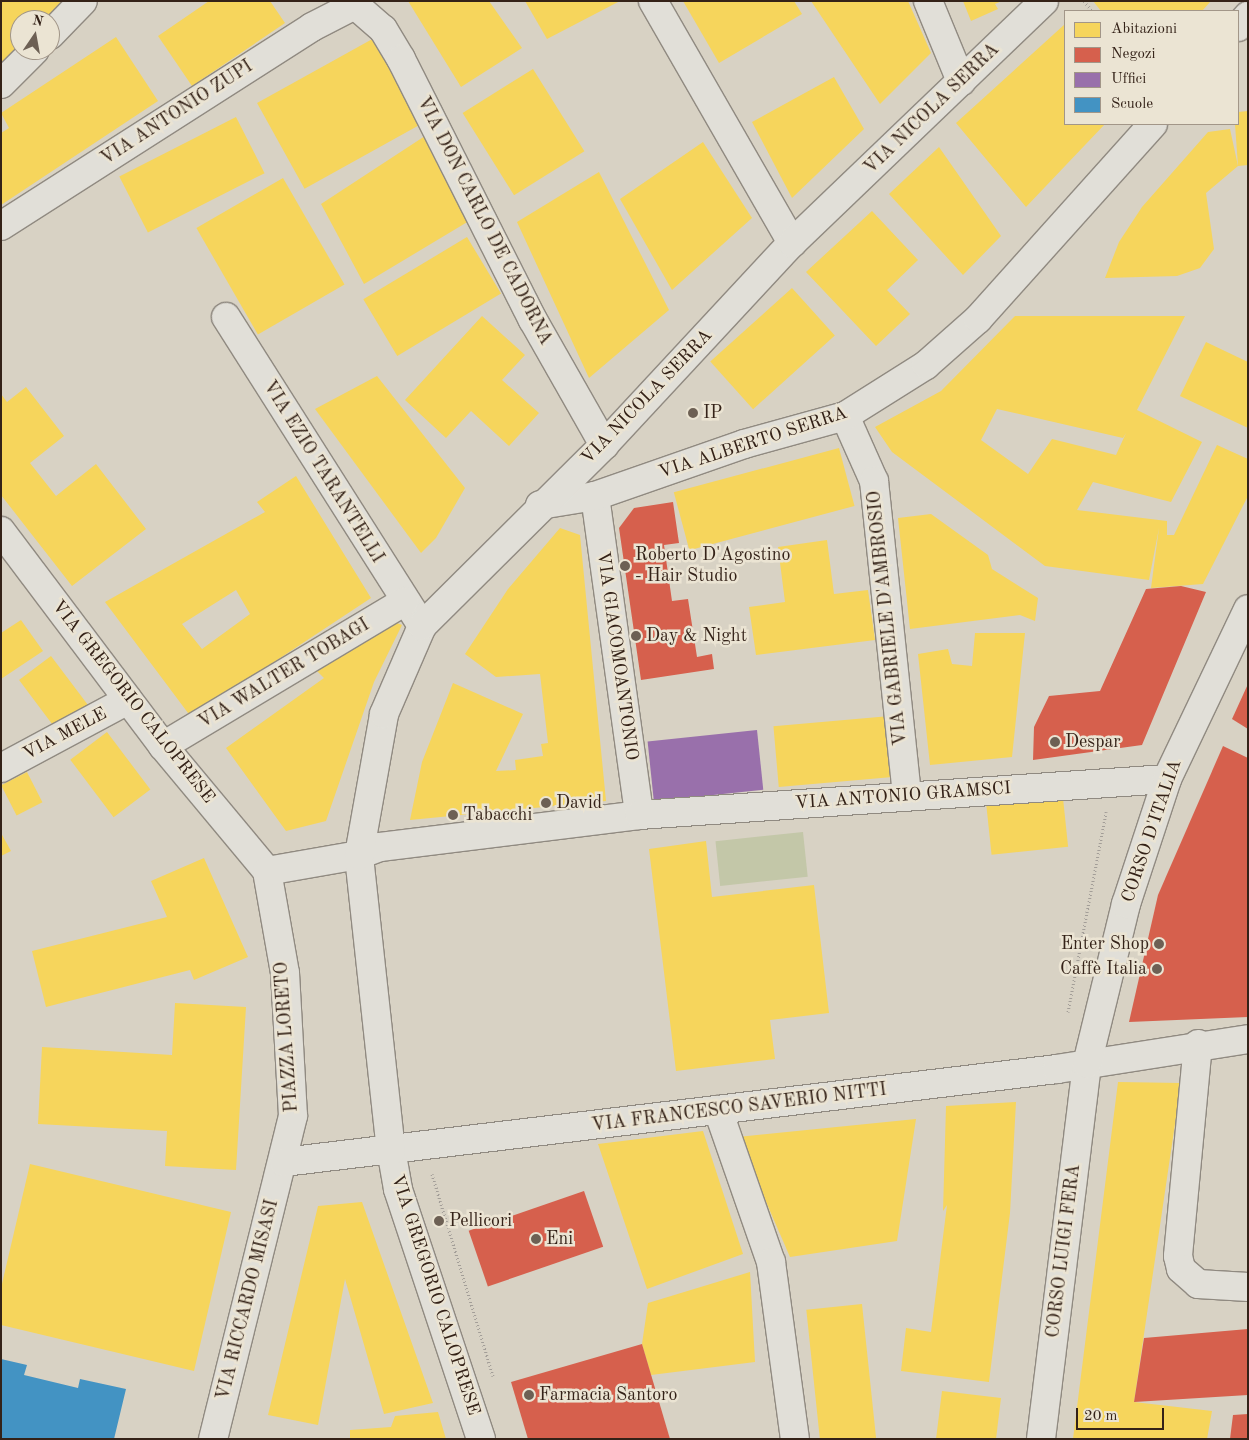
<!DOCTYPE html>
<meta charset="utf-8">
<style>
body{margin:0}
#map{position:relative;width:1249px;height:1440px;overflow:hidden;background:#d8d2c4;font-family:"Old Standard TT",serif}
div>[style]{position:absolute}
[style*='--x']{left:calc(var(--x)*1px);top:calc(var(--y)*1px);width:calc(var(--w)*1px);rotate:calc(var(--a)*1deg)}
.green>*{inset:0;background:#c3c7a8;transform-origin:0 0}
.homes>*{inset:0;background:#f6d55c;transform-origin:0 0}
.shops>*{inset:0;background:#d6604d;transform-origin:0 0}
.offices>*{inset:0;background:#9970ab;transform-origin:0 0}
.schools>*{inset:0;background:#4393c3}
.path>*{height:3px;margin-top:-1.5px;transform-origin:0;background:repeating-linear-gradient(90deg,#a39e98 0 1px,transparent 0 3.5px)}
.roads{filter:drop-shadow(1px 0 #908a81) drop-shadow(-1px 0 #908a81) drop-shadow(0 1px #908a81) drop-shadow(0 -1px #908a81)}
.minor>*{height:28px;margin:-14px;padding:0 14px;transform-origin:14px;border-radius:14px;background:#e1dfd8}
.dots>*{width:14px;height:14px;translate:-50% -50%;box-sizing:border-box;border:2px solid #ebe4d3;border-radius:50%}
span{translate:-50% -50%;white-space:nowrap;text-align:center;line-height:1.15;-webkit-text-stroke:5px #ebe4d3;paint-order:stroke}
.street-label{font-size:18px;color:#342218}
.poi-label{font-size:18px;color:#342218}
.left{translate:0 -50%;text-align:left}
.right{translate:-100% -50%;text-align:right}
.frame{position:absolute;inset:0;border:2px solid #342218;pointer-events:none}
.legend{position:absolute;left:1064px;top:10px;width:175px;height:115px;box-sizing:border-box;background:#ebe4d3;border:1px solid #a29688;margin:0;padding:6px 9px;list-style:none;font-size:15px;color:#342218}
.legend li{display:flex;align-items:center;gap:10px;height:25px}
.legend b{width:25px;border:1px solid #a29688}
.north{position:absolute;left:10px;top:10px;width:50px;height:50px;box-sizing:border-box;background:#ebe4d3;border:1px solid #a29688;border-radius:50%;rotate:12deg;font-size:14px;font-weight:700;line-height:20px;text-align:center;color:#342218}
.north::after{content:'';display:block;margin:auto;width:18px;height:22px;background:#6d6054;clip-path:polygon(50% 0,100% 100%,50% 72%,0 100%)}
.scale{position:absolute;left:1076px;top:1408px;width:88px;height:22px;box-sizing:border-box;border:2px solid #342218;border-top:0;padding-left:6px;font-size:15px;line-height:18px;white-space:nowrap;color:#342218;-webkit-text-stroke:4px #ebe4d3;paint-order:stroke}
</style>
<div id="map">
<div class="green">
<i style="left:803px;top:832px;width:45px;height:88px;rotate:84deg"></i>
</div>
<div class="homes">
<i style="clip-path:polygon(1px 1px,69px 1px,50px 20px,20px 20px,20px 50px,1px 78px)"></i>
<i style="clip-path:polygon(209px 1px,270px 1px,285px 23px,192px 86px,158px 36px)"></i>
<i style="clip-path:polygon(408px 1px,489px 1px,522px 48px,461px 87px)"></i>
<i style="clip-path:polygon(525px 1px,620px 1px,547px 39px)"></i>
<i style="clip-path:polygon(683px 1px,794px 1px,802px 14px,719px 63px)"></i>
<i style="clip-path:polygon(811px 1px,908px 1px,931px 53px,880px 104px)"></i>
<i style="clip-path:polygon(963px 1px,1002px 1px,995px 4px,998px 9px,971px 21px)"></i>
<i style="clip-path:polygon(1093px 1px,1211px 1px,1202px 11px,1101px 11px)"></i>
<i style="clip-path:polygon(1065px 24px,1065px 124px,1105px 124px,1026px 207px,956px 123px)"></i>
<i style="clip-path:polygon(116px 37px,158px 101px,1px 205px,1px 133px,9px 128px,1px 113px)"></i>
<i style="left:376px;top:37px;width:98px;height:136px;rotate:61deg"></i>
<i style="left:533px;top:69px;width:97px;height:83px;rotate:58deg"></i>
<i style="clip-path:polygon(834px 77px,864px 129px,792px 198px,752px 122px)"></i>
<i style="clip-path:polygon(1248px 111px,1248px 165px,1238px 166px,1235px 124px,1238px 112px)"></i>
<i style="left:236px;top:117px;width:63px;height:131px;rotate:63deg"></i>
<i style="clip-path:polygon(1230px 129px,1238px 166px,1206px 193px,1214px 249px,1200px 268px,1177px 276px,1105px 278px,1119px 242px,1142px 207px,1208px 132px)"></i>
<i style="clip-path:polygon(428px 134px,469px 221px,364px 284px,321px 204px)"></i>
<i style="clip-path:polygon(703px 142px,752px 218px,672px 290px,620px 199px)"></i>
<i style="clip-path:polygon(939px 147px,1001px 236px,963px 275px,889px 194px)"></i>
<i style="clip-path:polygon(599px 172px,669px 310px,589px 378px,517px 222px)"></i>
<i style="left:283px;top:178px;width:123px;height:100px;rotate:60deg"></i>
<i style="clip-path:polygon(872px 211px,918px 260px,887px 290px,910px 314px,876px 346px,806px 272px)"></i>
<i style="left:467px;top:237px;width:66px;height:121px;rotate:59deg"></i>
<i style="left:792px;top:288px;width:64px;height:110px;rotate:48deg"></i>
<i style="clip-path:polygon(482px 316px,525px 355px,502px 380px,539px 413px,509px 446px,471px 411px,446px 438px,405px 400px)"></i>
<i style="clip-path:polygon(evenodd,1015px 316px,1185px 316px,1137px 410px,1202px 442px,1171px 502px,1093px 482px,1077px 510px,1167px 521px,1167px 535px,1174px 535px,1217px 445px,1248px 459px,1248px 496px,1203px 584px,1151px 588px,1159px 528px,1149px 580px,1045px 566px,892px 452px,875px 427px,941px 391px,1015px 316px,997px 409px,1123px 438px,1126px 433px,1116px 455px,1052px 439px,1028px 474px,981px 440px,997px 409px)"></i>
<i style="clip-path:polygon(1206px 342px,1248px 362px,1248px 428px,1180px 396px)"></i>
<i style="clip-path:polygon(377px 376px,465px 488px,436px 538px,421px 553px,315px 409px)"></i>
<i style="clip-path:polygon(26px 387px,64px 436px,30px 463px,56px 496px,96px 464px,146px 529px,72px 586px,1px 495px,1px 394px,7px 402px)"></i>
<i style="left:839px;top:448px;width:60px;height:171px;rotate:75deg"></i>
<i style="clip-path:polygon(evenodd,296px 476px,371px 598px,191px 717px,105px 602px,265px 512px,257px 502px,296px 476px,236px 590px,250px 614px,202px 649px,182px 624px,236px 590px)"></i>
<i style="clip-path:polygon(931px 514px,988px 555px,992px 569px,1038px 598px,1035px 621px,1020px 615px,910px 629px,898px 518px)"></i>
<i style="clip-path:polygon(560px 528px,580px 535px,606px 801px,410px 820px,422px 762px,453px 683px,523px 714px,496px 771px,516px 770px,515px 760px,543px 756px,541px 744px,548px 743px,540px 674px,496px 677px,465px 654px,508px 589px)"></i>
<i style="clip-path:polygon(827px 540px,834px 594px,868px 590px,875px 640px,756px 655px,749px 607px,785px 602px,778px 547px)"></i>
<i style="clip-path:polygon(21px 620px,43px 651px,1px 679px,1px 633px)"></i>
<i style="clip-path:polygon(392px 621px,402px 625px,374px 682px,326px 821px,286px 831px,226px 748px,324px 678px,317px 671px)"></i>
<i style="clip-path:polygon(975px 633px,1025px 633px,1012px 757px,930px 765px,918px 654px,948px 649px,952px 664px,972px 666px)"></i>
<i style="left:51px;top:656px;width:68px;height:40px;rotate:53deg"></i>
<i style="left:890px;top:716px;width:61px;height:117px;rotate:85deg"></i>
<i style="left:107px;top:732px;width:72px;height:46px;rotate:53deg"></i>
<i style="left:27px;top:772px;width:34px;height:29px;rotate:63deg"></i>
<i style="left:1063px;top:798px;width:49px;height:77px;rotate:84deg"></i>
<i style="clip-path:polygon(1px 833px,11px 851px,1px 856px)"></i>
<i style="clip-path:polygon(706px 841px,712px 897px,814px 885px,829px 1013px,770px 1020px,775px 1059px,676px 1071px,649px 849px)"></i>
<i style="clip-path:polygon(204px 858px,248px 957px,194px 980px,190px 970px,46px 1007px,32px 951px,167px 917px,151px 881px)"></i>
<i style="clip-path:polygon(175px 1003px,246px 1007px,236px 1170px,165px 1166px,167px 1131px,38px 1124px,42px 1047px,172px 1055px)"></i>
<i style="clip-path:polygon(1118px 1082px,1181px 1083px,1134px 1402px,1212px 1411px,1207px 1439px,1073px 1439px)"></i>
<i style="clip-path:polygon(1016px 1102px,1010px 1213px,989px 1382px,901px 1371px,906px 1328px,931px 1332px,947px 1205px,943px 1211px,946px 1106px)"></i>
<i style="clip-path:polygon(916px 1119px,897px 1241px,790px 1257px,738px 1137px)"></i>
<i style="clip-path:polygon(703px 1131px,743px 1254px,647px 1289px,598px 1144px)"></i>
<i style="clip-path:polygon(30px 1164px,231px 1212px,194px 1371px,1px 1325px,1px 1288px)"></i>
<i style="clip-path:polygon(362px 1202px,433px 1403px,384px 1414px,345px 1279px,318px 1425px,268px 1415px,318px 1206px)"></i>
<i style="clip-path:polygon(750px 1272px,755px 1362px,651px 1375px,642px 1344px,648px 1303px)"></i>
<i style="left:862px;top:1304px;width:136px;height:56px;rotate:84deg"></i>
<i style="clip-path:polygon(942px 1391px,1001px 1398px,996px 1439px,936px 1439px)"></i>
<i style="clip-path:polygon(438px 1412px,446px 1439px,350px 1439px,350px 1430px,391px 1427px,395px 1416px)"></i>
</div>
<div class="shops">
<i style="clip-path:polygon(673px 502px,679px 543px,664px 545px,672px 601px,688px 599px,697px 657px,712px 654px,714px 669px,641px 680px,619px 528px,634px 508px)"></i>
<i style="clip-path:polygon(1181px 586px,1206px 592px,1142px 745px,1033px 760px,1034px 727px,1049px 696px,1100px 691px,1146px 589px)"></i>
<i style="clip-path:polygon(1248px 684px,1248px 729px,1232px 719px)"></i>
<i style="clip-path:polygon(1223px 746px,1248px 758px,1248px 1017px,1129px 1022px,1158px 895px)"></i>
<i style="left:584px;top:1191px;width:59px;height:122px;rotate:71deg"></i>
<i style="clip-path:polygon(1248px 1329px,1248px 1395px,1134px 1402px,1144px 1338px)"></i>
<i style="clip-path:polygon(642px 1344px,670px 1439px,528px 1439px,511px 1382px)"></i>
<i style="clip-path:polygon(1248px 1414px,1248px 1439px,1230px 1439px,1233px 1415px)"></i>
</div>
<div class="offices">
<i style="left:757px;top:730px;width:60px;height:110px;rotate:84deg"></i>
</div>
<div class="schools">
<i style="clip-path:polygon(1px 1359px,27px 1365px,24px 1375px,78px 1388px,80px 1379px,126px 1389px,114px 1439px,1px 1439px)"></i>
</div>
<div class="path">
<i style="--x:1084;--y:1;--w:13;--a:51"></i>
<i style="--x:1068;--y:1012;--w:204;--a:-79.2"></i>
<i style="--x:432;--y:1174;--w:211;--a:73.2"></i>
</div>
<div class="roads">
<div class="minor">
<i style="--x:653;--y:1;--w:279;--a:60.1"></i>
<i style="--x:928;--y:1;--w:87;--a:67.6"></i>
<i style="--x:1238;--y:27;--w:15;--a:-48"></i>
<i style="--x:50;--y:35;--w:47;--a:-45.9"></i>
<i style="--x:1;--y:84;--w:48;--a:-45"></i>
<i style="--x:1;--y:226;--w:369;--a:-32.6"></i>
<i style="--x:312;--y:27;--w:48;--a:-27.1"></i>
<i style="--x:355;--y:5;--w:37;--a:41"></i>
<i style="--x:383;--y:29;--w:35;--a:59"></i>
<i style="--x:401;--y:59;--w:292;--a:63.2"></i>
<i style="--x:533;--y:320;--w:144;--a:60.4"></i>
<i style="--x:226;--y:317;--w:366;--a:57.6"></i>
<i style="--x:845;--y:416;--w:71;--a:66"></i>
<i style="--x:874;--y:481;--w:316;--a:84"></i>
<i style="--x:595;--y:496;--w:322;--a:82.1"></i>
<i style="--x:540;--y:505;--w:56;--a:-9.3"></i>
<i style="--x:595;--y:496;--w:158;--a:-19.2"></i>
<i style="--x:744;--y:444;--w:105;--a:-15.5"></i>
<i style="--x:845;--y:416;--w:96;--a:-32.2"></i>
<i style="--x:926;--y:365;--w:69;--a:-41.5"></i>
<i style="--x:978;--y:319;--w:262;--a:-48.1"></i>
<i style="--x:1;--y:531;--w:269;--a:53"></i>
<i style="--x:163;--y:746;--w:163;--a:50.2"></i>
<i style="--x:267;--y:871;--w:104;--a:80"></i>
<i style="--x:285;--y:973;--w:143;--a:86.8"></i>
<i style="--x:293;--y:1116;--w:333;--a:103.9"></i>
<i style="--x:163;--y:746;--w:281;--a:-30.9"></i>
<i style="--x:1;--y:768;--w:144;--a:-28.2"></i>
<i style="--x:267;--y:871;--w:93;--a:-9.9"></i>
<i style="--x:359;--y:855;--w:22;--a:-21"></i>
<i style="--x:380;--y:847;--w:261;--a:-7"></i>
<i style="--x:639;--y:815;--w:529;--a:-3.9"></i>
<i style="--x:1198;--y:1044;--w:213;--a:95.4"></i>
<i style="--x:1178;--y:1256;--w:13;--a:77"></i>
<i style="--x:1181;--y:1269;--w:23;--a:41"></i>
<i style="--x:1198;--y:1284;--w:50;--a:3.4"></i>
<i style="--x:718;--y:1110;--w:161;--a:70.8"></i>
<i style="--x:771;--y:1262;--w:179;--a:82.3"></i>
<i style="--x:284;--y:1162;--w:779;--a:-6.86"></i>
<i style="--x:1057;--y:1069;--w:193;--a:-8.9"></i>
<i style="--x:481;--y:1439;--w:263;--a:-108.4"></i>
<i style="--x:398;--y:1189;--w:39;--a:-100"></i>
<i style="--x:391;--y:1151;--w:298;--a:-96.2"></i>
<i style="--x:359;--y:855;--w:143;--a:-79.9"></i>
<i style="--x:384;--y:714;--w:96;--a:-66.6"></i>
<i style="--x:422;--y:626;--w:257;--a:-44.8"></i>
<i style="--x:604;--y:445;--w:276;--a:-47.1"></i>
<i style="--x:792;--y:243;--w:349;--a:-43.8"></i>
<i style="--x:1041;--y:1439;--w:378;--a:-83"></i>
<i style="--x:1087;--y:1064;--w:165;--a:-76.3"></i>
<i style="--x:1126;--y:904;--w:132;--a:-71.8"></i>
<i style="--x:1167;--y:779;--w:188;--a:-64.5"></i>
</div>
</div>
<div class="dots">
<i style="left:693px;top:413px;background:#6d6054"></i>
<i style="left:625px;top:566px;background:#6d6054"></i>
<i style="left:636px;top:636px;background:#6d6054"></i>
<i style="left:1055px;top:742px;background:#6d6054"></i>
<i style="left:546px;top:803px;background:#6d6054"></i>
<i style="left:453px;top:815px;background:#6d6054"></i>
<i style="left:1159px;top:944px;background:#6d6054"></i>
<i style="left:1157px;top:969px;background:#6d6054"></i>
<i style="left:439px;top:1221px;background:#6d6054"></i>
<i style="left:536px;top:1239px;background:#6d6054"></i>
<i style="left:529px;top:1395px;background:#6d6054"></i>
</div>
<div class="street-label">
<span style="left:932px;top:109px;rotate:-44deg">VIA NICOLA SERRA</span>
<span style="left:177px;top:113px;rotate:-33deg">VIA ANTONIO ZUPI</span>
<span style="left:484px;top:221px;rotate:63deg">VIA DON CARLO DE CADORNA</span>
<span style="left:647px;top:397px;rotate:-46deg">VIA NICOLA SERRA</span>
<span style="left:753px;top:443px;rotate:-18deg">VIA ALBERTO SERRA</span>
<span style="left:323px;top:472px;rotate:58deg">VIA EZIO TARANTELLI</span>
<span style="left:888px;top:618px;rotate:-96deg">VIA GABRIELE D'AMBROSIO</span>
<span style="left:617px;top:656px;rotate:82deg">VIA GIACOMOANTONIO</span>
<span style="left:284px;top:674px;rotate:-31deg">VIA WALTER TOBAGI</span>
<span style="left:133px;top:702px;rotate:52deg">VIA GREGORIO CALOPRESE</span>
<span style="left:65px;top:734px;rotate:-28deg">VIA MELE</span>
<span style="left:903px;top:796px;rotate:-4deg">VIA ANTONIO GRAMSCI</span>
<span style="left:1152px;top:831px;rotate:-71deg">CORSO D'ITALIA</span>
<span style="left:287px;top:1037px;rotate:-94deg">PIAZZA LORETO</span>
<span style="left:739px;top:1108px;rotate:-7deg">VIA FRANCESCO SAVERIO NITTI</span>
<span style="left:1064px;top:1251px;rotate:-83deg">CORSO LUIGI FERA</span>
<span style="left:435px;top:1295px;rotate:72deg">VIA GREGORIO CALOPRESE</span>
<span style="left:248px;top:1300px;rotate:-76deg">VIA RICCARDO MISASI</span>
</div>
<div class="poi-label">
<span class="left" style="left:703px;top:413px">IP</span>
<span class="left" style="left:635px;top:566px">Roberto D'Agostino<br>- Hair Studio</span>
<span class="left" style="left:646px;top:636px">Day &amp; Night</span>
<span class="left" style="left:1065px;top:742px">Despar</span>
<span class="left" style="left:556px;top:803px">David</span>
<span class="left" style="left:463px;top:815px">Tabacchi</span>
<span class="right" style="left:1149px;top:944px">Enter Shop</span>
<span class="right" style="left:1147px;top:969px">Caffè Italia</span>
<span class="left" style="left:449px;top:1221px">Pellicori</span>
<span class="left" style="left:546px;top:1239px">Eni</span>
<span class="left" style="left:539px;top:1395px">Farmacia Santoro</span>
</div>
<div class="frame"></div>
<ul class="legend">
<li><b style="height:14px;background:#f6d55c"></b>Abitazioni</li>
<li><b style="height:14px;background:#d6604d"></b>Negozi</li>
<li><b style="height:14px;background:#9970ab"></b>Uffici</li>
<li><b style="height:14px;background:#4393c3"></b>Scuole</li>
</ul>
<div class="north">N</div>
<div class="scale">20 m</div>
</div>
